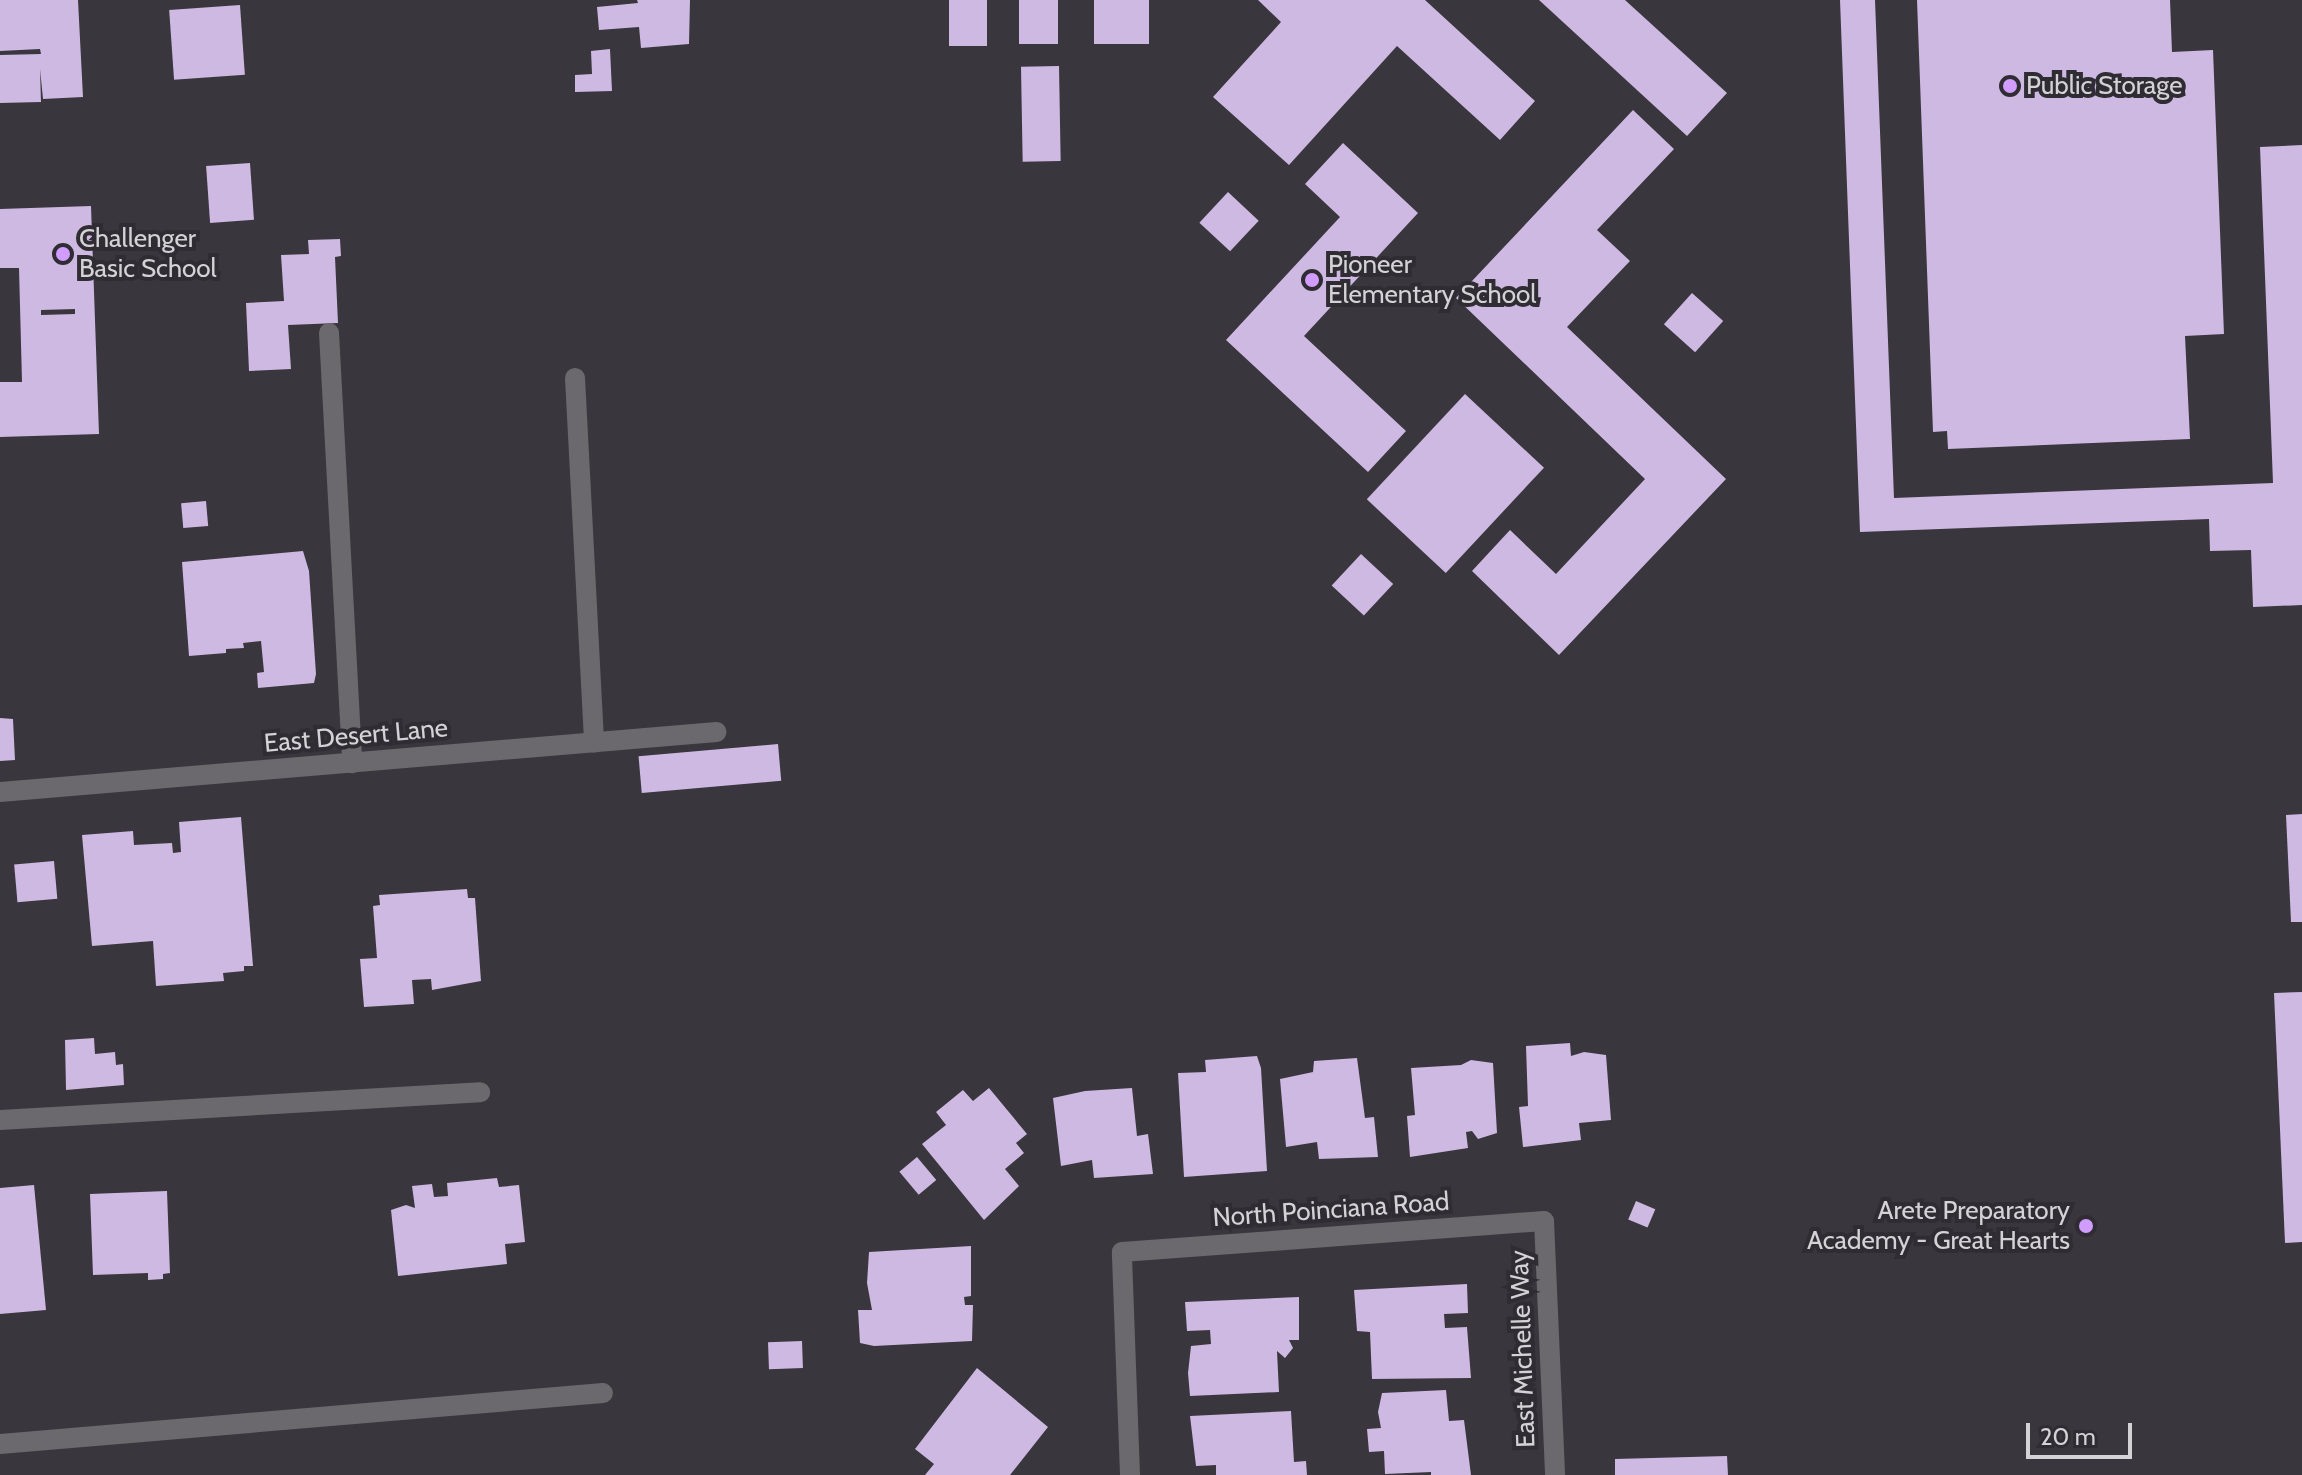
<!DOCTYPE html>
<style>
body{margin:0}
#map{position:relative;width:2302px;height:1475px;overflow:hidden;background:#39363d;font-family:Cabin,sans-serif}
div>[style]{position:absolute}
[style*='--x']{left:calc(var(--x)*1px);top:calc(var(--y)*1px);width:calc(var(--w)*1px);rotate:calc(var(--a)*1deg)}
.building>*{inset:0;background:#cdb9e2;transform-origin:0 0}
.minor>*{height:20px;margin:-10px;padding:0 10px;transform-origin:10px;border-radius:10px;background:#6b696d}
.dots>*{width:22px;height:22px;translate:-50% -50%;box-sizing:border-box;border:4px solid #2f2c33;border-radius:50%}
span{translate:-50% -50%;white-space:nowrap;text-align:center;line-height:1.15;-webkit-text-stroke:8px #2f2c33;paint-order:stroke}
.poi-label{font-size:26px;color:#d4d2d6}
.left{translate:0 -50%;text-align:left}
.right{translate:-100% -50%;text-align:right}
.street-label{font-size:26px;color:#d4d2d6}
.scale{position:absolute;left:2026px;top:1423px;width:106px;height:36px;box-sizing:border-box;border:4px solid #d4d2d6;border-top:0;padding-left:10px;font-size:24px;line-height:28px;white-space:nowrap;color:#d4d2d6;-webkit-text-stroke:6px #2f2c33;paint-order:stroke}
</style>
<div id="map">
<div class="building">
<i style="clip-path:polygon(0 0,78px 0,83px 97px,43px 99px,40px 69px,41px 102px,0 103px,0 55px,41px 54px,40px 49px,0 51px)"></i>
<i style="clip-path:polygon(637px 0,690px 0,689px 44px,641px 48px,639px 27px,599px 30px,597px 7px,638px 3px)"></i>
<i style="left:949px;top:0;width:38px;height:46px"></i>
<i style="left:1019px;top:0;width:39px;height:44px"></i>
<i style="left:1094px;top:0;width:55px;height:44px"></i>
<i style="clip-path:polygon(1258px 0,1425px 0,1535px 101px,1500px 140px,1397px 46px,1289px 165px,1213px 97px,1281px 22px)"></i>
<i style="clip-path:polygon(1539px 0,1625px 0,1727px 93px,1687px 136px)"></i>
<i style="clip-path:polygon(1840px 0,1875px 0,1894px 498px,2273px 483px,2260px 147px,2302px 145px,2302px 605px,2253px 607px,2251px 550px,2210px 551px,2209px 519px,1860px 532px)"></i>
<i style="clip-path:polygon(1917px 0,2170px 0,2172px 52px,2213px 50px,2224px 334px,2185px 336px,2190px 439px,1948px 449px,1947px 431px,1933px 432px)"></i>
<i style="left:240px;top:5px;width:70px;height:71px;rotate:86deg"></i>
<i style="clip-path:polygon(610px 49px,612px 91px,575px 92px,575px 75px,592px 74px,591px 51px)"></i>
<i style="left:1059px;top:66px;width:95px;height:38px;rotate:89deg"></i>
<i style="clip-path:polygon(1633px 110px,1674px 149px,1597px 230px,1630px 261px,1567px 327px,1726px 479px,1559px 655px,1472px 571px,1510px 530px,1556px 574px,1645px 479px,1456px 298px)"></i>
<i style="clip-path:polygon(1343px 143px,1418px 213px,1304px 336px,1406px 431px,1368px 472px,1226px 340px,1340px 217px,1305px 184px)"></i>
<i style="left:250px;top:163px;width:57px;height:44px;rotate:86deg"></i>
<i style="left:1228px;top:192px;width:42px;height:42px;rotate:43deg"></i>
<i style="clip-path:polygon(evenodd,91px 206px,99px 434px,0 437px,0 382px,22px 382px,19px 268px,0 268px,0 209px,91px 206px,75px 309px,75px 314px,41px 315px,41px 310px,75px 309px)"></i>
<i style="clip-path:polygon(340px 239px,341px 256px,335px 257px,338px 323px,288px 325px,291px 369px,249px 371px,246px 303px,284px 301px,281px 255px,309px 254px,308px 240px)"></i>
<i style="left:1692px;top:293px;width:42px;height:42px;rotate:42deg"></i>
<i style="left:1465px;top:394px;width:108px;height:144px;rotate:43deg"></i>
<i style="left:206px;top:501px;width:25px;height:25px;rotate:85deg"></i>
<i style="clip-path:polygon(303px 551px,309px 571px,316px 674px,314px 683px,258px 688px,257px 673px,264px 672px,261px 641px,243px 643px,244px 648px,226px 649px,226px 653px,189px 656px,182px 562px)"></i>
<i style="left:1361px;top:554px;width:44px;height:43px;rotate:43deg"></i>
<i style="clip-path:polygon(0 718px,13px 719px,15px 760px,0 761px)"></i>
<i style="left:778px;top:744px;width:37px;height:140px;rotate:85deg"></i>
<i style="clip-path:polygon(2302px 814px,2302px 922px,2291px 922px,2286px 815px)"></i>
<i style="clip-path:polygon(241px 817px,253px 966px,244px 966px,244px 971px,223px 973px,224px 981px,156px 986px,153px 941px,92px 946px,82px 835px,133px 831px,134px 845px,172px 843px,173px 853px,181px 852px,179px 822px)"></i>
<i style="left:54px;top:861px;width:38px;height:40px;rotate:85deg"></i>
<i style="clip-path:polygon(467px 889px,468px 898px,475px 898px,481px 981px,432px 990px,431px 979px,412px 980px,414px 1004px,364px 1007px,360px 959px,377px 958px,373px 906px,380px 905px,379px 895px)"></i>
<i style="clip-path:polygon(2302px 992px,2302px 1242px,2285px 1243px,2274px 993px)"></i>
<i style="clip-path:polygon(94px 1038px,95px 1054px,115px 1052px,116px 1065px,123px 1064px,124px 1085px,66px 1090px,65px 1040px)"></i>
<i style="clip-path:polygon(1570px 1043px,1571px 1056px,1584px 1052px,1606px 1055px,1611px 1120px,1579px 1123px,1581px 1140px,1523px 1147px,1519px 1107px,1528px 1106px,1526px 1046px)"></i>
<i style="clip-path:polygon(1257px 1056px,1261px 1068px,1267px 1171px,1184px 1177px,1178px 1073px,1206px 1072px,1205px 1060px)"></i>
<i style="clip-path:polygon(1357px 1058px,1365px 1118px,1374px 1117px,1378px 1157px,1319px 1159px,1317px 1142px,1286px 1147px,1280px 1079px,1313px 1072px,1314px 1061px)"></i>
<i style="clip-path:polygon(1471px 1060px,1493px 1063px,1497px 1133px,1478px 1139px,1472px 1131px,1466px 1132px,1468px 1148px,1410px 1157px,1407px 1116px,1415px 1115px,1411px 1068px,1461px 1065px)"></i>
<i style="clip-path:polygon(989px 1088px,1027px 1134px,1016px 1143px,1024px 1153px,1005px 1169px,1019px 1186px,984px 1220px,922px 1144px,946px 1125px,936px 1112px,963px 1090px,973px 1101px)"></i>
<i style="clip-path:polygon(1132px 1088px,1137px 1136px,1148px 1134px,1153px 1174px,1094px 1178px,1092px 1160px,1061px 1166px,1053px 1098px,1085px 1091px)"></i>
<i style="left:917px;top:1157px;width:30px;height:23px;rotate:50deg"></i>
<i style="clip-path:polygon(497px 1178px,499px 1187px,519px 1185px,525px 1242px,505px 1244px,507px 1264px,398px 1276px,391px 1210px,406px 1205px,415px 1208px,412px 1186px,432px 1184px,434px 1197px,448px 1196px,447px 1183px)"></i>
<i style="clip-path:polygon(34px 1185px,46px 1310px,0 1314px,0 1188px)"></i>
<i style="clip-path:polygon(167px 1191px,170px 1273px,163px 1274px,163px 1279px,148px 1280px,148px 1273px,93px 1275px,90px 1194px)"></i>
<i style="left:1636px;top:1201px;width:21px;height:20px;rotate:23deg"></i>
<i style="clip-path:polygon(971px 1246px,971px 1296px,964px 1297px,965px 1305px,973px 1305px,972px 1341px,874px 1346px,860px 1343px,858px 1310px,872px 1310px,867px 1283px,869px 1252px)"></i>
<i style="clip-path:polygon(1467px 1284px,1468px 1313px,1444px 1314px,1445px 1328px,1467px 1327px,1471px 1378px,1372px 1379px,1370px 1332px,1357px 1331px,1354px 1290px)"></i>
<i style="clip-path:polygon(1299px 1297px,1299px 1340px,1289px 1340px,1293px 1348px,1285px 1358px,1277px 1351px,1279px 1392px,1190px 1396px,1188px 1373px,1191px 1346px,1211px 1344px,1210px 1330px,1187px 1331px,1185px 1302px)"></i>
<i style="left:802px;top:1341px;width:27px;height:34px;rotate:88deg"></i>
<i style="clip-path:polygon(977px 1368px,1048px 1427px,1010px 1475px,925px 1475px,934px 1464px,915px 1449px)"></i>
<i style="clip-path:polygon(1446px 1390px,1449px 1421px,1464px 1420px,1471px 1475px,1431px 1475px,1431px 1472px,1385px 1474px,1384px 1451px,1369px 1452px,1367px 1429px,1381px 1428px,1378px 1412px,1382px 1393px)"></i>
<i style="clip-path:polygon(1291px 1411px,1294px 1462px,1306px 1461px,1307px 1475px,1216px 1475px,1216px 1465px,1196px 1466px,1190px 1416px)"></i>
<i style="clip-path:polygon(1727px 1456px,1728px 1475px,1615px 1475px,1615px 1459px)"></i>
</div>
<div class="minor">
<i style="--x:329;--y:333;--w:431;--a:86.9"></i>
<i style="--x:575;--y:378;--w:365;--a:87"></i>
<i style="--x:0;--y:792;--w:719;--a:-4.79"></i>
<i style="--x:0;--y:1120;--w:481;--a:-3.3"></i>
<i style="--x:0;--y:1444;--w:605;--a:-4.83"></i>
<i style="--x:1130;--y:1475;--w:223;--a:-92.1"></i>
<i style="--x:1122;--y:1252;--w:423;--a:-4.2"></i>
<i style="--x:1544;--y:1221;--w:254;--a:87.5"></i>
</div>
<div class="dots">
<i style="left:2010px;top:86px;background:#d09dfe"></i>
<i style="left:63px;top:254px;background:#d09dfe"></i>
<i style="left:1312px;top:280px;background:#d09dfe"></i>
<i style="left:2086px;top:1226px;background:#d09dfe"></i>
</div>
<div class="poi-label">
<span class="left" style="left:2026px;top:86px">Public Storage</span>
<span class="left" style="left:79px;top:254px">Challenger<br>Basic School</span>
<span class="left" style="left:1328px;top:280px">Pioneer<br>Elementary School</span>
<span class="right" style="left:2070px;top:1226px">Arete Preparatory<br>Academy - Great Hearts</span>
</div>
<div class="street-label">
<span style="left:356px;top:736px;rotate:-5deg">East Desert Lane</span>
<span style="left:1331px;top:1210px;rotate:-4deg">North Poinciana Road</span>
<span style="left:1523px;top:1349px;rotate:-92deg">East Michelle Way</span>
</div>
<div class="scale">20 m</div>
</div>
